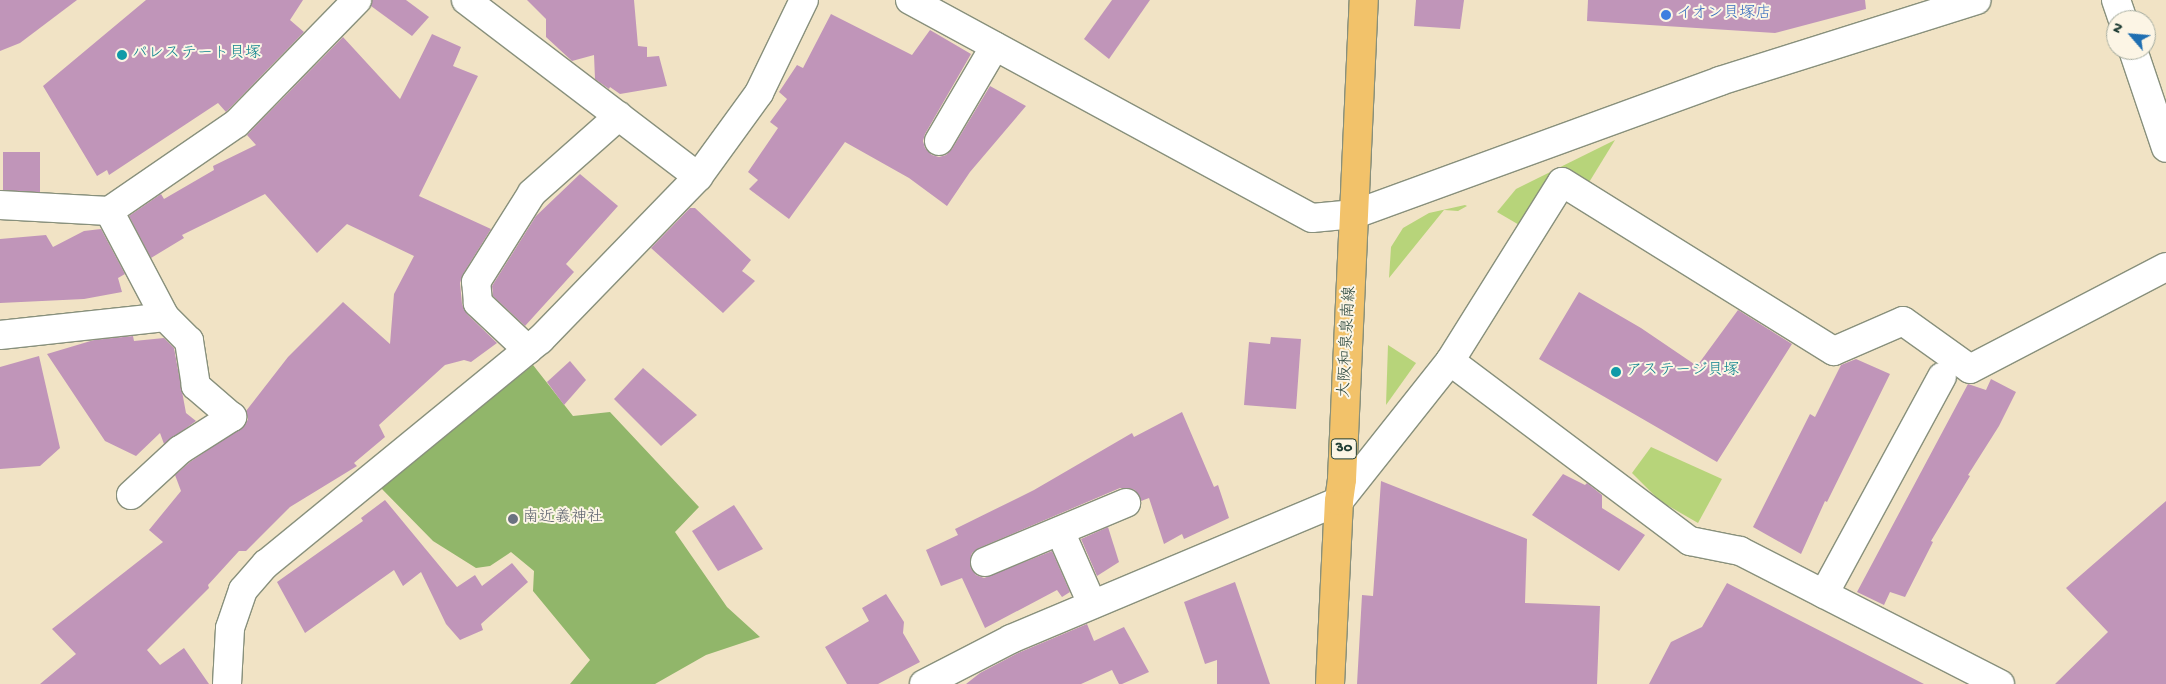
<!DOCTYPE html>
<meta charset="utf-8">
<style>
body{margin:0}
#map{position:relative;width:2166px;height:684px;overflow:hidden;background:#f1e3c5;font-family:"Gochi Hand","Klee One",sans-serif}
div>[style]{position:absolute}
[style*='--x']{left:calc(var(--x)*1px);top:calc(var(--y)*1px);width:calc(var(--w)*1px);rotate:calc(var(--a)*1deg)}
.green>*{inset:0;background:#b7d47a}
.forest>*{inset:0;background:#91b66a}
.building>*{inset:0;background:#c095b9;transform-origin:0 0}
.roads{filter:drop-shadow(1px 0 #88907c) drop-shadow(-1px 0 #88907c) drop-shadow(0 1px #88907c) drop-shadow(0 -1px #88907c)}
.minor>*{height:28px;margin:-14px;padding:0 14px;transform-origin:14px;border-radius:14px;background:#fff}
.primary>*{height:28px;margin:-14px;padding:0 14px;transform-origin:14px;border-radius:14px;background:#f2c26a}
.dots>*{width:14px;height:14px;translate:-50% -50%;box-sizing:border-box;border:2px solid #fcf5e5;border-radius:50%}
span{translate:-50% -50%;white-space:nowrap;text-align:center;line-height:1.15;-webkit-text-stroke:4px #fcf5e5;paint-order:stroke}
.shield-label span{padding:1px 4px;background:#fcf5e5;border:1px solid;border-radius:4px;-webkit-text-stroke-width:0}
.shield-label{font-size:15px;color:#1f3d34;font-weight:700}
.shop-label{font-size:16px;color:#366cbe}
.left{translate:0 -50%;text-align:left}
.culture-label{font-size:16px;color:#0d838f}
.street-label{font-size:16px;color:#1f3d34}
.worship-label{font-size:16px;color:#5b616d}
.north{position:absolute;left:2106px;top:10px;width:50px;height:50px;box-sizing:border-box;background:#fcf5e5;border:1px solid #a4ab9e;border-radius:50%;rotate:297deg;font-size:14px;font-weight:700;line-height:20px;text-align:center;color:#1f3d34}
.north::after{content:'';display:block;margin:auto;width:18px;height:22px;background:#1f6fb2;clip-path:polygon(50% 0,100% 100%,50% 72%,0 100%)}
</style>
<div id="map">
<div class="green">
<i style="clip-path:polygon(1615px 140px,1588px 184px,1521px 226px,1497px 212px,1516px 189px)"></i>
<i style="clip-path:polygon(1465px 205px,1467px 206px,1458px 211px,1444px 210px,1389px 278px,1391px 247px,1403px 228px,1429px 213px)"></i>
<i style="clip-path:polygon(1388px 345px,1416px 363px,1386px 405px)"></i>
<i style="clip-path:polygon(1651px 447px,1722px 479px,1698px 523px,1660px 501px,1632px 473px)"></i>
</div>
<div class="forest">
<i style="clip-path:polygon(533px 365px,573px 416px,610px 412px,699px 507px,675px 532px,727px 607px,760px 637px,706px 655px,655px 684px,570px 684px,590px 660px,533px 591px,534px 571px,511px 552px,490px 566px,476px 568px,433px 541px,380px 487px)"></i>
</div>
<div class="building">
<i style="clip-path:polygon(0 0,77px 0,20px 43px,0 51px)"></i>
<i style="clip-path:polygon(146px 0,303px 0,290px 20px,304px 32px,226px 112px,218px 103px,109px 175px,107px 170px,97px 176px,43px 86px)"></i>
<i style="clip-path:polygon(372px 0,406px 0,429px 17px,412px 36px,371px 6px)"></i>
<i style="clip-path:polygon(527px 0,634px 0,638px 46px,647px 47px,647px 57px,659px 56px,667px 86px,620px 94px,610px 87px,609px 89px,595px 79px,594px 55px,572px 61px,546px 37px,546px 19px)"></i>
<i style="clip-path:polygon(1112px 0,1150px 0,1109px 59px,1084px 39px)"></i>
<i style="clip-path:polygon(1416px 0,1464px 0,1460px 29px,1414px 26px)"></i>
<i style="clip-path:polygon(1588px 0,1865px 0,1866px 9px,1775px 33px,1587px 21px)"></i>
<i style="clip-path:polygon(831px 14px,912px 55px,930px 30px,971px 54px,925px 134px,923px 141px,925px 148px,932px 155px,939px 157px,946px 155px,952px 149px,990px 86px,1026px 106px,970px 172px,947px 206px,909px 178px,845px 142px,789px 219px,749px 189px,758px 180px,748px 172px,778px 128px,770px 122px,787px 99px,779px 92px,797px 65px,803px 68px)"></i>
<i style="clip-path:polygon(432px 34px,461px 47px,453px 66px,478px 76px,419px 196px,491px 229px,463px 274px,460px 283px,462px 304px,467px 314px,497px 343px,471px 362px,464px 360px,445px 365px,379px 425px,385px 437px,354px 463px,357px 466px,290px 507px,246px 551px,239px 551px,208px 585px,209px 588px,147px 650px,160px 665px,184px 648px,209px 684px,40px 684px,76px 654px,52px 629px,163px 542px,149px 530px,181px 491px,175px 475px,190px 462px,245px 425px,248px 419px,246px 411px,288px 357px,343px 302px,390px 344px,394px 294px,414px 256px,347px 224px,317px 253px,265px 194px,182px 235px,184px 238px,151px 258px,129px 216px,161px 194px,164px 199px,214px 170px,213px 166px,256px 145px,247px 135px,343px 37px,400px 99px)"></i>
<i style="left:40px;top:152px;width:40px;height:37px;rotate:90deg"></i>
<i style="clip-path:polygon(580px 174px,618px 206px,566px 264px,574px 272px,525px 326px,493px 296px,492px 286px,536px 216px)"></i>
<i style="clip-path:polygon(690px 208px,695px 208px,751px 260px,742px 271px,755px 281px,723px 313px,651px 248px)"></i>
<i style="clip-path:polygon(101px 229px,125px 274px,118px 278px,122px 292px,84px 299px,0 303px,0 239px,46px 235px,53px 247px,84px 231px)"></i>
<i style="clip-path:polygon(1579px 292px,1641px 328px,1697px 366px,1738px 310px,1792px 344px,1717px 462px,1539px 359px)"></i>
<i style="clip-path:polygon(133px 336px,134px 341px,164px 338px,174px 348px,186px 413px,196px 421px,164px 444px,160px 433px,136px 456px,105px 441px,47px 354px,94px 340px)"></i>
<i style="clip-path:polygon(1271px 337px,1301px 339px,1296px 409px,1244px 405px,1249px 342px,1270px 344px)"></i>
<i style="clip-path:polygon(39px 356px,60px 448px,40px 466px,0 469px,0 367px)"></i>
<i style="clip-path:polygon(1856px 359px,1890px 374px,1827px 502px,1825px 501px,1801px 554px,1753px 527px,1810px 414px,1815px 417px,1841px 365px)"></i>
<i style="clip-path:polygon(570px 361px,586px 380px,564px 405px,547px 382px)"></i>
<i style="clip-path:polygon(643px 368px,697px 415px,661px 446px,614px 399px)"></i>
<i style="clip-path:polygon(1991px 379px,2016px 392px,1999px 426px,1968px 475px,1970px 476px,1931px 541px,1933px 542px,1905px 597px,1890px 592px,1884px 605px,1857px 592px,1968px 384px,1986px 390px)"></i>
<i style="clip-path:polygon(1182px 412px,1214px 487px,1218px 485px,1229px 518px,1184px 539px,1182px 534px,1164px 544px,1149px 498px,1141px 501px,1135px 490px,1128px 488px,1120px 488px,979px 548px,972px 553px,970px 560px,971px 568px,976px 575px,984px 578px,1052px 551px,1070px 592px,1062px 597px,1057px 590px,985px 628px,962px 578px,941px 586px,926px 550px,958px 535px,955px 529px,1034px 490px,1132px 433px,1134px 437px)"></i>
<i style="clip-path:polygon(1563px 474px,1585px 485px,1587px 483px,1602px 495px,1602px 508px,1645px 535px,1619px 571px,1532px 515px)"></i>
<i style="clip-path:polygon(1381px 481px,1527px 539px,1525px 603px,1600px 606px,1597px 684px,1357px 684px,1362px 595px,1373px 596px)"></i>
<i style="clip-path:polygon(385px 500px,457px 587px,475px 575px,482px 586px,512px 563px,528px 582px,481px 624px,483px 630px,460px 640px,446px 624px,421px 572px,403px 586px,394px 570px,305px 633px,277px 582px,363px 521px,361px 518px)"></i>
<i style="clip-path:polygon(2166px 501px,2166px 684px,2055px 684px,2108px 632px,2066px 588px)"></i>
<i style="clip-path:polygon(734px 505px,763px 549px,718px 571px,692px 531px)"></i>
<i style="clip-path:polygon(1108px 527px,1119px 562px,1097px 576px,1081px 539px)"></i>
<i style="clip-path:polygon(1235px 582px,1270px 684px,1217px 684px,1217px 660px,1205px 664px,1184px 602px)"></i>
<i style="clip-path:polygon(1727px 583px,1924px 684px,1649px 684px,1671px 642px,1702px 627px)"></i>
<i style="clip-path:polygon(886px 594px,904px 622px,903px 633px,920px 662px,878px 684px,847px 684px,825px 647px,869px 621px,862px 608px)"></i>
<i style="clip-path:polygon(1087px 624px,1094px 641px,1124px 627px,1149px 672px,1122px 684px,1119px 684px,1112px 670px,1081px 684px,966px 684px,980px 673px,1018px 653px)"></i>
</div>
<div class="roads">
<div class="minor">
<i style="--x:466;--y:0;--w:292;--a:37.3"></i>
<i style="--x:910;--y:0;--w:457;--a:28.5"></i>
<i style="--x:1312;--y:218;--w:43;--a:-5.3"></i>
<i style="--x:1355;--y:214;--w:388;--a:-20"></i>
<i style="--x:1720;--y:81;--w:269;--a:-17.5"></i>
<i style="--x:2116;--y:0;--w:21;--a:71"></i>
<i style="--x:2133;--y:50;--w:103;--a:71.4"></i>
<i style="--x:939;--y:141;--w:110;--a:-59.5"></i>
<i style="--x:0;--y:205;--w:109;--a:3.2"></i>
<i style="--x:109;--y:211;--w:155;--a:-34.5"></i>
<i style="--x:237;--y:123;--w:172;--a:-45.7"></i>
<i style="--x:0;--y:335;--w:166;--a:-6.2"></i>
<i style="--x:165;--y:317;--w:120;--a:-117.8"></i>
<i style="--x:528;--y:350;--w:69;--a:-136.8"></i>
<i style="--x:478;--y:303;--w:21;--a:-95"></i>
<i style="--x:476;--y:282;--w:105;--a:-57.8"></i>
<i style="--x:532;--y:193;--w:116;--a:-41.5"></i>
<i style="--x:1450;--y:361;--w:211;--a:-58"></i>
<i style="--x:1562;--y:182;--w:320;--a:31.9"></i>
<i style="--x:1834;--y:351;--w:75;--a:-23.5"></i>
<i style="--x:1903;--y:321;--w:82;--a:35.6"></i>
<i style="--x:1970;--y:369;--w:221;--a:-27.5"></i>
<i style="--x:131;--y:495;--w:67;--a:-42.6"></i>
<i style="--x:180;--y:450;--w:62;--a:-32.4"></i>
<i style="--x:232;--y:417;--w:48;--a:-139.3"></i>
<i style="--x:196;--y:386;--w:46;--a:-98.8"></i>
<i style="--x:189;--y:341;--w:34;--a:-135"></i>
<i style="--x:1060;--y:531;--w:80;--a:66.3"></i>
<i style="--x:985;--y:562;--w:153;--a:-22.7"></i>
<i style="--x:1824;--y:594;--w:247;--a:-61.5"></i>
<i style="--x:227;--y:684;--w:56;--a:-86.9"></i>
<i style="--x:230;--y:628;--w:40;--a:-71.1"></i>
<i style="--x:243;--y:590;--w:35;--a:-49"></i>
<i style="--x:266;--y:564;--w:354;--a:-39.3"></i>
<i style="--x:540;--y:340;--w:227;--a:-45.9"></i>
<i style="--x:698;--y:177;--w:104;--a:-54"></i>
<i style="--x:759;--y:93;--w:103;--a:-64.2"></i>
<i style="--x:924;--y:684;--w:98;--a:-27.3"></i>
<i style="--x:1011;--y:639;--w:356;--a:-22.8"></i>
<i style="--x:1339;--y:501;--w:179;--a:-51.6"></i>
<i style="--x:1450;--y:361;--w:300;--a:36.9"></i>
<i style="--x:1690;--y:541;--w:51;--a:11.3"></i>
<i style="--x:1740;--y:551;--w:292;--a:27.1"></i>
</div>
<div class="primary">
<i style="--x:1330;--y:684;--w:183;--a:-87.2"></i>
<i style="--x:1339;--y:501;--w:22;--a:-82"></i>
<i style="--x:1342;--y:479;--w:480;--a:-87.4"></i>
</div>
</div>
<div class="dots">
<i style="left:1666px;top:15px;background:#3f7fe0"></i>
<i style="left:122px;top:55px;background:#0f9aa8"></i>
<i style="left:1616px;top:372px;background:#0f9aa8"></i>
<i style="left:513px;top:519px;background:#6b7280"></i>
</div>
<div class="shield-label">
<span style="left:1344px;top:449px">30</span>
</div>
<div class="shop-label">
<span class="left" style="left:1676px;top:15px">イオン貝塚店</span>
</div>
<div class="culture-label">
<span class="left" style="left:132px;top:55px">パレステート貝塚</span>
<span class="left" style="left:1626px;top:372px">アステージ貝塚</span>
</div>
<div class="street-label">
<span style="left:1349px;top:342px;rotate:-87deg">大阪和泉泉南線</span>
</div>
<div class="worship-label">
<span class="left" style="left:523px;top:519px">南近義神社</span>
</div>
<div class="north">N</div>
</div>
